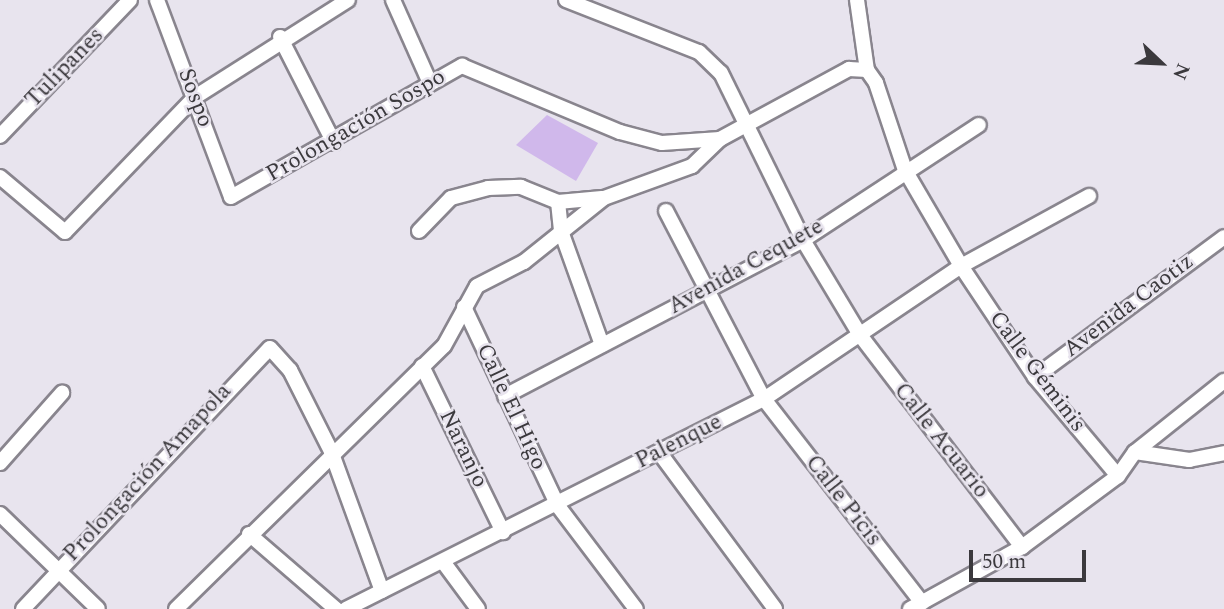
<!DOCTYPE html>
<meta charset="utf-8">
<style>
body{margin:0}
#map{position:relative;width:1224px;height:609px;overflow:hidden;background:#e8e4ee;font-family:Spectral,serif}
div>[style]{position:absolute}
[style*='--x']{left:calc(var(--x)*1px);top:calc(var(--y)*1px);width:calc(var(--w)*1px);rotate:calc(var(--a)*1deg)}
.green>*{inset:0;background:#d0b8eb}
.roads{filter:drop-shadow(2px 0 #89858e) drop-shadow(-2px 0 #89858e) drop-shadow(0 2px #89858e) drop-shadow(0 -2px #89858e)}
.minor>*{height:14px;margin:-7px;padding:0 7px;transform-origin:7px;border-radius:7px;background:#fff}
span{translate:-50% -50%;white-space:nowrap;text-align:center;line-height:1.15;-webkit-text-stroke:5px #e8e4ee;paint-order:stroke}
.street-label{font-size:23px;color:#3b393d}
.north{position:absolute;left:1126px;top:28px;width:70px;height:70px;-webkit-text-stroke:5px #e8e4ee;paint-order:stroke;rotate:113deg;font-size:19px;font-weight:700;line-height:28px;text-align:center;color:#3b393d}
.north::after{content:'';display:block;margin:auto;width:24px;height:32px;background:#3b393d;clip-path:polygon(50% 0,100% 100%,50% 72%,0 100%)}
.scale{position:absolute;left:969px;top:550px;width:117px;height:32px;box-sizing:border-box;border:4px solid #3b393d;border-top:0;padding-left:9px;font-size:21px;line-height:24px;white-space:nowrap;color:#3b393d;-webkit-text-stroke:5px #e8e4ee;paint-order:stroke}
</style>
<div id="map">
<div class="green">
<i style="clip-path:polygon(547px 115px,598px 143px,576px 181px,516px 145px)"></i>
</div>
<div class="roads">
<div class="minor">
<i style="--x:157;--y:0;--w:210;--a:69.4"></i>
<i style="--x:231;--y:197;--w:266;--a:-29.6"></i>
<i style="--x:462;--y:66;--w:171;--a:22.7"></i>
<i style="--x:620;--y:132;--w:43;--a:14.7"></i>
<i style="--x:662;--y:143;--w:58;--a:-3.9"></i>
<i style="--x:393;--y:0;--w:89;--a:66"></i>
<i style="--x:566;--y:0;--w:143;--a:21.4"></i>
<i style="--x:699;--y:52;--w:30;--a:44"></i>
<i style="--x:721;--y:73;--w:186;--a:63.8"></i>
<i style="--x:803;--y:240;--w:111;--a:59"></i>
<i style="--x:860;--y:335;--w:267;--a:52.6"></i>
<i style="--x:857;--y:0;--w:71;--a:81.9"></i>
<i style="--x:280;--y:37;--w:119;--a:63"></i>
<i style="--x:0;--y:136;--w:188;--a:-46.3"></i>
<i style="--x:0;--y:177;--w:85;--a:40.2"></i>
<i style="--x:65;--y:232;--w:187;--a:-46.1"></i>
<i style="--x:195;--y:97;--w:181;--a:-32.4"></i>
<i style="--x:558;--y:202;--w:29;--a:84"></i>
<i style="--x:561;--y:231;--w:121;--a:70.2"></i>
<i style="--x:666;--y:211;--w:212;--a:62.5"></i>
<i style="--x:764;--y:399;--w:258;--a:52.2"></i>
<i style="--x:419;--y:231;--w:46;--a:-45.9"></i>
<i style="--x:451;--y:198;--w:38;--a:-15"></i>
<i style="--x:488;--y:188;--w:33;--a:-2"></i>
<i style="--x:521;--y:187;--w:40;--a:22"></i>
<i style="--x:558;--y:202;--w:44;--a:-5.2"></i>
<i style="--x:464;--y:307;--w:220;--a:64.7"></i>
<i style="--x:558;--y:506;--w:129;--a:52.9"></i>
<i style="--x:422;--y:366;--w:185;--a:64"></i>
<i style="--x:1035;--y:377;--w:235;--a:-36.5"></i>
<i style="--x:505;--y:396;--w:336;--a:-27.6"></i>
<i style="--x:803;--y:240;--w:210;--a:-33.2"></i>
<i style="--x:659;--y:452;--w:195;--a:53.5"></i>
<i style="--x:1135;--y:452;--w:55;--a:8.4"></i>
<i style="--x:1189;--y:460;--w:36;--a:-11"></i>
<i style="--x:0;--y:463;--w:94;--a:-48.5"></i>
<i style="--x:0;--y:514;--w:136;--a:44.1"></i>
<i style="--x:249;--y:534;--w:115;--a:40.8"></i>
<i style="--x:444;--y:563;--w:57;--a:53.5"></i>
<i style="--x:23;--y:609;--w:359;--a:-46.6"></i>
<i style="--x:270;--y:348;--w:30;--a:48"></i>
<i style="--x:290;--y:370;--w:91;--a:63.2"></i>
<i style="--x:331;--y:451;--w:149;--a:70"></i>
<i style="--x:176;--y:609;--w:375;--a:-44.5"></i>
<i style="--x:444;--y:346;--w:68;--a:-61.2"></i>
<i style="--x:477;--y:286;--w:53;--a:-27.1"></i>
<i style="--x:524;--y:262;--w:102;--a:-38.7"></i>
<i style="--x:604;--y:198;--w:94;--a:-20"></i>
<i style="--x:692;--y:166;--w:39;--a:-44"></i>
<i style="--x:720;--y:139;--w:147;--a:-28.5"></i>
<i style="--x:849;--y:69;--w:18;--a:3"></i>
<i style="--x:867;--y:70;--w:16;--a:55"></i>
<i style="--x:876;--y:83;--w:92;--a:71.6"></i>
<i style="--x:905;--y:170;--w:111;--a:59.7"></i>
<i style="--x:961;--y:266;--w:133;--a:56.3"></i>
<i style="--x:1035;--y:377;--w:129;--a:50"></i>
<i style="--x:346;--y:609;--w:468;--a:-26.7"></i>
<i style="--x:764;--y:399;--w:238;--a:-34"></i>
<i style="--x:961;--y:266;--w:146;--a:-28.7"></i>
<i style="--x:910;--y:609;--w:128;--a:-29"></i>
<i style="--x:1022;--y:547;--w:119;--a:-36.5"></i>
<i style="--x:1118;--y:476;--w:29;--a:-55"></i>
<i style="--x:1135;--y:452;--w:114;--a:-38.6"></i>
</div>
</div>
<div class="street-label">
<span style="left:65px;top:68px;rotate:-46deg">Tulipanes</span>
<span style="left:195px;top:98px;rotate:69deg">Sospo</span>
<span style="left:356px;top:126px;rotate:-30deg">Prolongación Sospo</span>
<span style="left:746px;top:267px;rotate:-29deg">Avenida Cequete</span>
<span style="left:1129px;top:306px;rotate:-37deg">Avenida Caotiz</span>
<span style="left:1037px;top:372px;rotate:53deg">Calle Géminis</span>
<span style="left:511px;top:407px;rotate:65deg">Calle El Higo</span>
<span style="left:941px;top:441px;rotate:52deg">Calle Acuario</span>
<span style="left:679px;top:442px;rotate:-27deg">Palenque</span>
<span style="left:463px;top:449px;rotate:64deg">Naranjo</span>
<span style="left:148px;top:473px;rotate:-47deg">Prolongación Amapola</span>
<span style="left:843px;top:501px;rotate:52deg">Calle Picis</span>
</div>
<div class="north">N</div>
<div class="scale">50 m</div>
</div>
